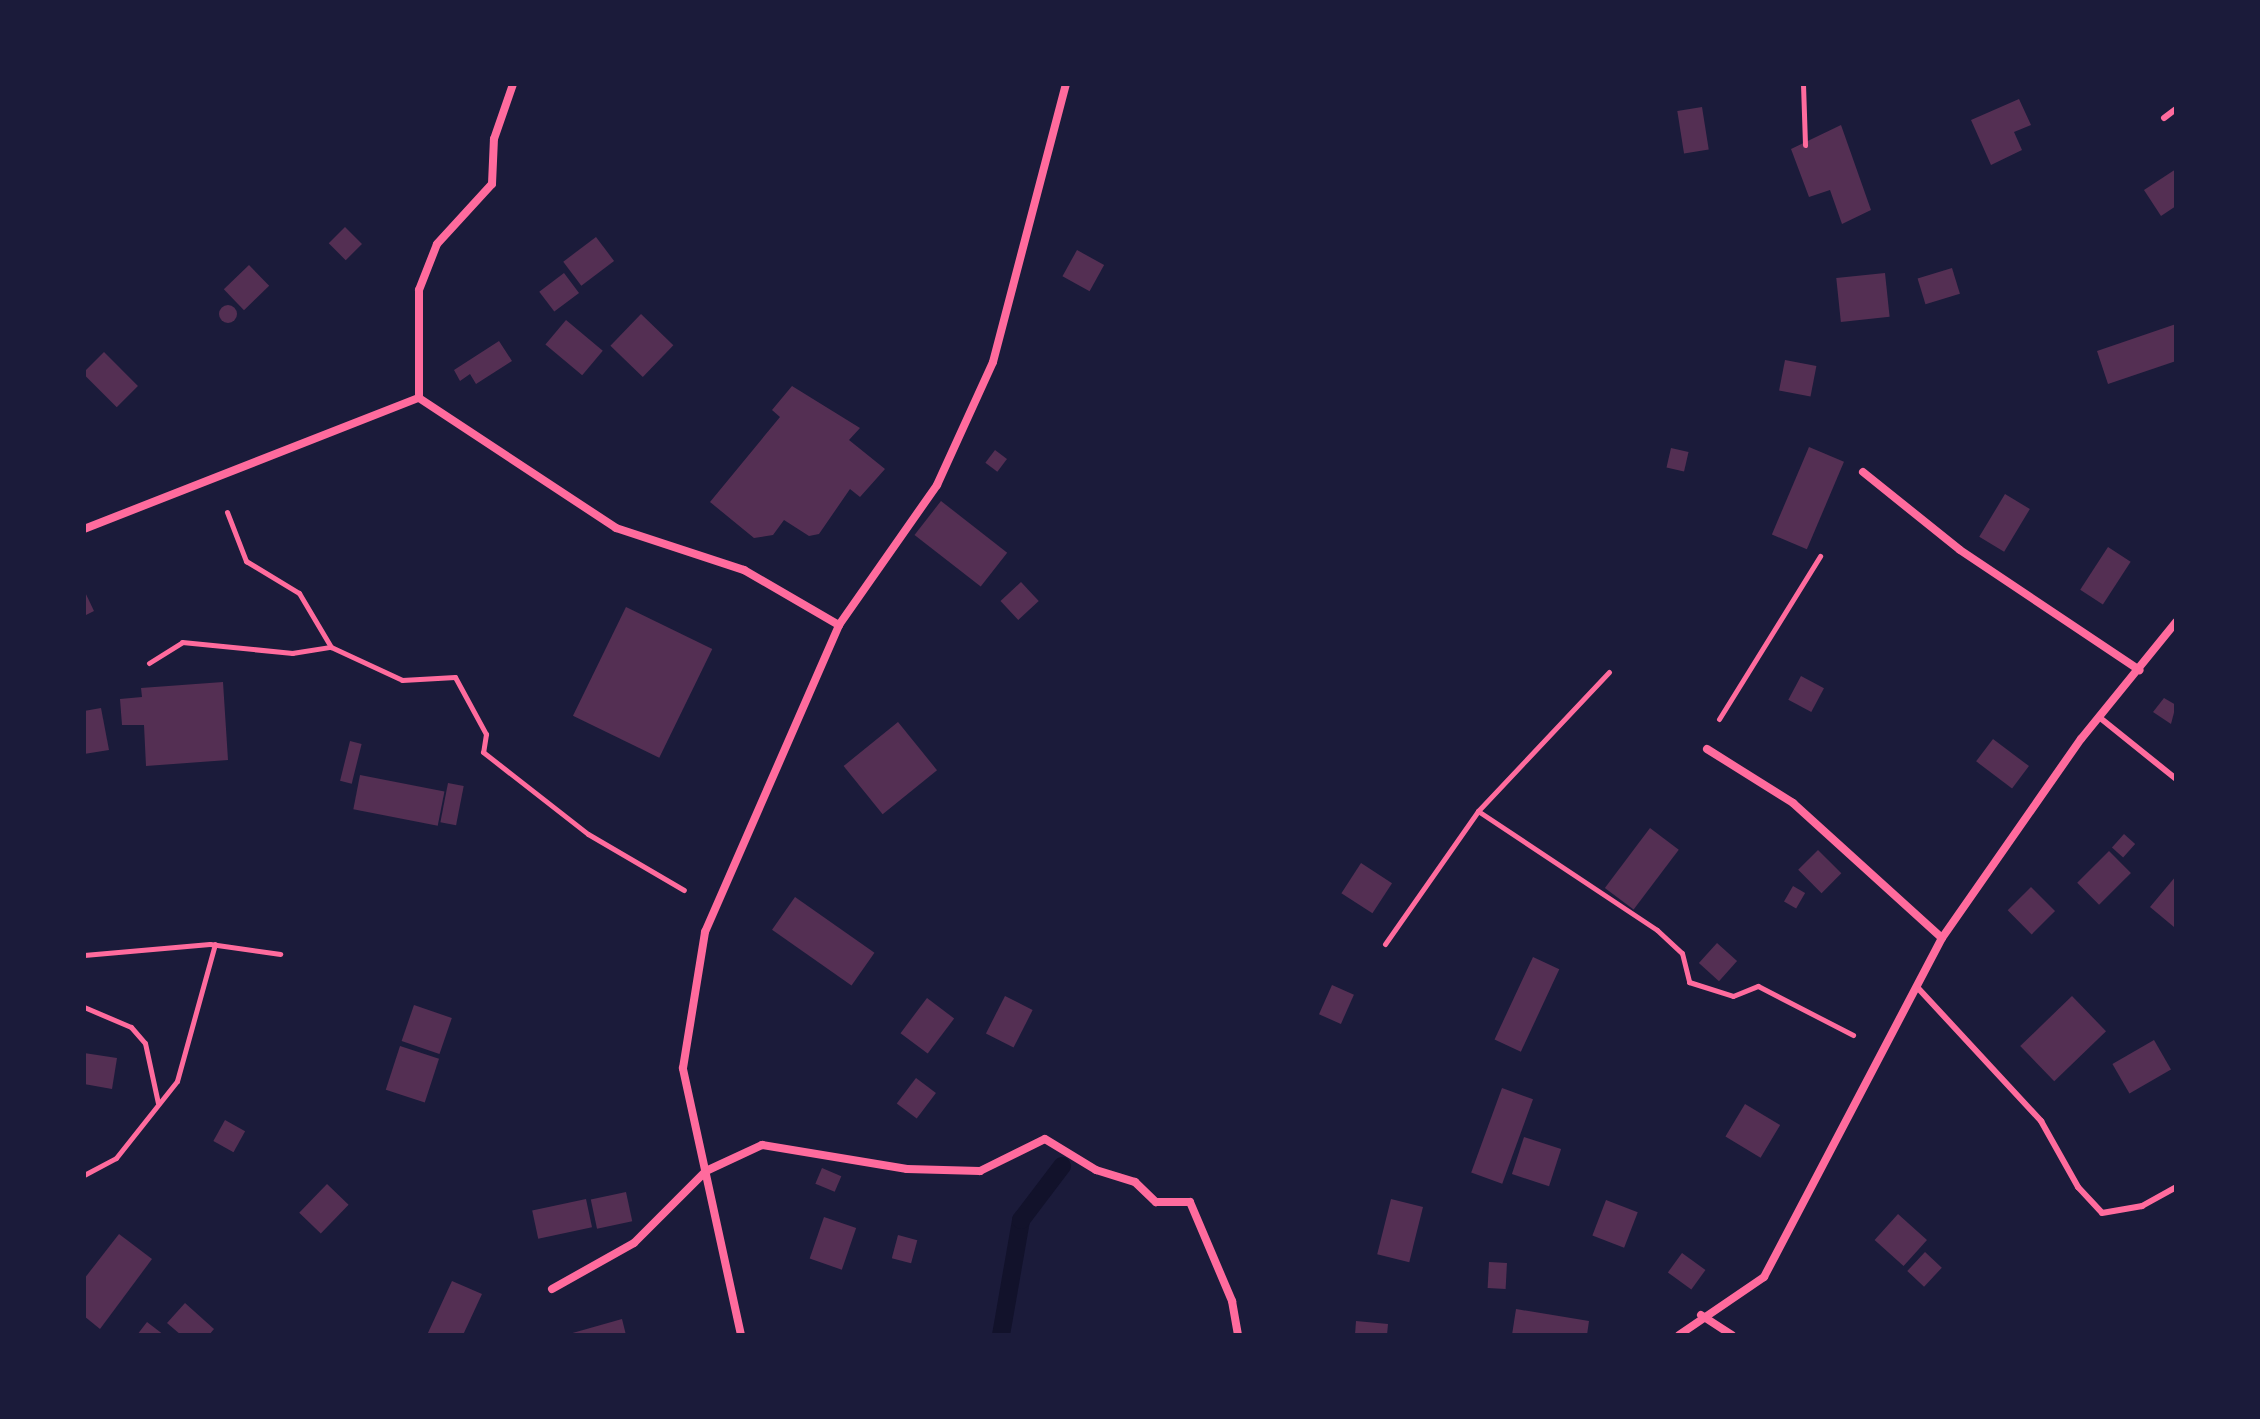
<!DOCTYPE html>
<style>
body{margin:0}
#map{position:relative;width:2260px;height:1419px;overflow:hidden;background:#1b1b3a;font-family:Montserrat,sans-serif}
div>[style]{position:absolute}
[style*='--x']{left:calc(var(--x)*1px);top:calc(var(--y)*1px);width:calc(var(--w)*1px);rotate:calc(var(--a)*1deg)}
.stream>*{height:18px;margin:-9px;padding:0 9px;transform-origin:9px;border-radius:9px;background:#12122b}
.building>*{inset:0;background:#542f53;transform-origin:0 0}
.round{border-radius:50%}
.path>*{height:5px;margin:-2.5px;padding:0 2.5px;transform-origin:2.5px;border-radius:2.5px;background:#ff6b9d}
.service>*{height:6px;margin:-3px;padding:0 3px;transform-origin:3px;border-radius:3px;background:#ff6b9d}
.minor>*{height:8px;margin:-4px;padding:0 4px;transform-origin:4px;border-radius:4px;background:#ff6b9d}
span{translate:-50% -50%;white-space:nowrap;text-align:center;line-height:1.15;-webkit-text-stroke:8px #1b1b3a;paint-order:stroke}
.frame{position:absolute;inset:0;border:86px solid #1b1b3a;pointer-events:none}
</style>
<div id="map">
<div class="stream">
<i style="--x:1001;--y:1335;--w:117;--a:-80.1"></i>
<i style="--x:1021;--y:1220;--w:68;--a:-52.8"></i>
</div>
<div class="building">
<i style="clip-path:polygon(2019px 99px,2031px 125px,2014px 132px,2022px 150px,1991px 165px,1971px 120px)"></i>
<i style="left:1702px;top:107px;width:43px;height:25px;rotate:81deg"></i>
<i style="clip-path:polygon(1841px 125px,1871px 210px,1842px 224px,1830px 190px,1809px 197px,1791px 149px)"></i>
<i style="clip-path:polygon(2176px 169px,2176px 206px,2161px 216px,2144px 190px)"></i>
<i style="left:345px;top:227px;width:24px;height:23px;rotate:45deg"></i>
<i style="left:596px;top:237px;width:30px;height:41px;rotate:53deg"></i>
<i style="left:1077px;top:250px;width:31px;height:30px;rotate:29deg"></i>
<i style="left:249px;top:265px;width:29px;height:35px;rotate:46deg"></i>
<i style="left:1952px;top:268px;width:27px;height:36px;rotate:73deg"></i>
<i style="left:564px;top:273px;width:25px;height:31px;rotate:53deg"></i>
<i style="left:1885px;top:273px;width:44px;height:49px;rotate:84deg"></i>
<i class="round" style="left:219px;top:305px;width:18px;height:18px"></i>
<i style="left:641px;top:314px;width:45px;height:44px;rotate:44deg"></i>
<i style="left:566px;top:320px;width:48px;height:32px;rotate:40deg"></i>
<i style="clip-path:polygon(2176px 324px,2176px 361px,2108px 384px,2097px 351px)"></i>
<i style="clip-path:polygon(499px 341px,512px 361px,476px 384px,470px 374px,460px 381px,454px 370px)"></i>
<i style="left:104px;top:352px;width:48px;height:30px;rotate:45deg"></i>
<i style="left:1785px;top:360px;width:32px;height:31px;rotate:11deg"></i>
<i style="clip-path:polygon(792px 386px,860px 428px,849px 440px,885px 469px,860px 497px,850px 489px,819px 534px,809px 536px,784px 520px,773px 535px,754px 538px,710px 502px,780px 417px,772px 410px)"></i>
<i style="left:1809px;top:447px;width:38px;height:95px;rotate:23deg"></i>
<i style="left:1671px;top:448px;width:18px;height:20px;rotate:13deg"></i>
<i style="left:995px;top:450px;width:15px;height:16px;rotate:37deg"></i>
<i style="left:2005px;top:494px;width:29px;height:50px;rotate:31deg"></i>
<i style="left:941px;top:501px;width:84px;height:43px;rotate:38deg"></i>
<i style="left:2108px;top:547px;width:27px;height:51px;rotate:33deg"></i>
<i style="left:1021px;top:582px;width:26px;height:28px;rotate:47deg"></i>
<i style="clip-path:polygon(84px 590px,94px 611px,84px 616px)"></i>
<i style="left:626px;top:607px;width:96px;height:121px;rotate:26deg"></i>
<i style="left:1801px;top:676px;width:26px;height:27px;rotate:28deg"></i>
<i style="clip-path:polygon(223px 682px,228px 760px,146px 766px,144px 725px,122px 725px,120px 699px,142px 697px,141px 688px)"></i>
<i style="clip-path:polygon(2164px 698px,2176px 705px,2171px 724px,2153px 712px)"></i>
<i style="clip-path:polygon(101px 708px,109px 750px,84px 754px,84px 711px)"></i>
<i style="left:898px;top:722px;width:62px;height:70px;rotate:51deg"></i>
<i style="left:1993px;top:739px;width:45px;height:28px;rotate:37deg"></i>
<i style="left:350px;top:741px;width:12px;height:41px;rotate:14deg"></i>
<i style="left:360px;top:775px;width:86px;height:35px;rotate:11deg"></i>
<i style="left:448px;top:783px;width:16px;height:40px;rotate:11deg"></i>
<i style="left:1650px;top:828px;width:36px;height:75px;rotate:37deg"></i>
<i style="left:2124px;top:834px;width:15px;height:18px;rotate:42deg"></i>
<i style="left:1818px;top:850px;width:33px;height:28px;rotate:45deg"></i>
<i style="left:2109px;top:851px;width:31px;height:45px;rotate:45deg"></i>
<i style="left:1361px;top:863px;width:37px;height:36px;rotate:33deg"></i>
<i style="clip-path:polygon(2176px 876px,2176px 925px,2174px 927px,2150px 907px)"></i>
<i style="left:1793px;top:886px;width:14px;height:18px;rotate:30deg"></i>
<i style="left:2031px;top:887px;width:34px;height:33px;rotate:45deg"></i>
<i style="left:795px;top:897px;width:97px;height:40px;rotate:35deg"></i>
<i style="left:1717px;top:943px;width:27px;height:27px;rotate:42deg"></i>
<i style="left:1533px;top:957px;width:29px;height:91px;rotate:25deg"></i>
<i style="left:1332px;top:985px;width:24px;height:32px;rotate:24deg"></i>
<i style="left:1005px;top:996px;width:31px;height:42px;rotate:27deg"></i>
<i style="left:2072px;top:996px;width:49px;height:72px;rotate:46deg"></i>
<i style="left:927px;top:998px;width:34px;height:44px;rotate:37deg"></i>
<i style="left:414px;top:1005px;width:40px;height:38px;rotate:19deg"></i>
<i style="left:2154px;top:1040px;width:34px;height:48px;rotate:60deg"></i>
<i style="left:400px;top:1046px;width:41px;height:46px;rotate:18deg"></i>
<i style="clip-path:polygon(84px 1053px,117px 1058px,112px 1089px,84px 1084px)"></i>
<i style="left:916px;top:1078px;width:25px;height:32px;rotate:37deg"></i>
<i style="left:1502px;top:1088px;width:33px;height:90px;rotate:20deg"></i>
<i style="left:1745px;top:1104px;width:41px;height:38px;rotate:31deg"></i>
<i style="left:225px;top:1120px;width:23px;height:24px;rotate:29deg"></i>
<i style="left:1524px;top:1137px;width:39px;height:39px;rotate:18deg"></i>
<i style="left:822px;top:1168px;width:21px;height:17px;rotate:23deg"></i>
<i style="left:327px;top:1184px;width:30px;height:40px;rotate:44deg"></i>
<i style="left:626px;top:1192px;width:30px;height:36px;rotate:78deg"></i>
<i style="left:586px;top:1199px;width:29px;height:55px;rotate:78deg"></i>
<i style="left:1391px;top:1199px;width:33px;height:57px;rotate:14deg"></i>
<i style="left:1606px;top:1200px;width:34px;height:38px;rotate:21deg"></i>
<i style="left:1898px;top:1214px;width:39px;height:35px;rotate:42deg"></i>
<i style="left:824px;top:1217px;width:34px;height:44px;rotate:19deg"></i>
<i style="clip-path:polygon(119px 1234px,152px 1259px,100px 1329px,84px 1316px,84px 1279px)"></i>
<i style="left:898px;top:1235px;width:20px;height:24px;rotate:15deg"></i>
<i style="left:1925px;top:1252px;width:23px;height:26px;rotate:43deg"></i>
<i style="left:1682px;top:1253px;width:29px;height:24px;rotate:36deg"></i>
<i style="left:1489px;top:1262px;width:18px;height:26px;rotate:3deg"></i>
<i style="clip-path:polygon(452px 1281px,482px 1294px,463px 1335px,427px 1335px)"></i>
<i style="clip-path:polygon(185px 1303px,214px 1329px,209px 1335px,181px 1335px,167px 1323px)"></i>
<i style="clip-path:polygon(1516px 1309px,1589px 1321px,1587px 1335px,1512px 1335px)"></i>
<i style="clip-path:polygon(622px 1319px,626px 1335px,569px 1335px,569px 1334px)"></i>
<i style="clip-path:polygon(1356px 1321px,1388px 1324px,1387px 1335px,1355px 1335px)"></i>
<i style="clip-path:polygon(147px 1322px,164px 1335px,137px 1335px)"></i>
</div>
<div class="path">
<i style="--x:1803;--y:84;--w:61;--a:88.1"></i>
<i style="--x:227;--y:512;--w:53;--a:68.8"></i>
<i style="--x:246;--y:561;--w:62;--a:31.1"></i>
<i style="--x:299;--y:593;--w:63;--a:59.3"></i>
<i style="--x:331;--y:647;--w:78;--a:24.9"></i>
<i style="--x:402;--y:680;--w:53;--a:-3.2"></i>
<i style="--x:455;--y:677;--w:65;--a:61.5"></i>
<i style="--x:486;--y:734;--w:18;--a:99"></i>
<i style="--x:483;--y:752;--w:133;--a:38"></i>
<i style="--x:588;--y:834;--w:111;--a:30.3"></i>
<i style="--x:149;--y:663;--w:39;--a:-32"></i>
<i style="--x:182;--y:642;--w:111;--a:5.7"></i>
<i style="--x:292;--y:653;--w:39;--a:-9"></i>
<i style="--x:1719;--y:719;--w:192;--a:-58.2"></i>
<i style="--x:1478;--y:811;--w:191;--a:-46.7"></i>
<i style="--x:1385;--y:944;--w:162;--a:-55"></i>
<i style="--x:1478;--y:811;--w:215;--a:33.6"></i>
<i style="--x:1657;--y:930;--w:34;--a:43"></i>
<i style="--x:1682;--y:953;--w:30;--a:76"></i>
<i style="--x:1689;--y:982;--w:46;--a:17.7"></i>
<i style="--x:1733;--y:996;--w:27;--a:-22"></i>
<i style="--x:1758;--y:986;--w:107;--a:27.3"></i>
<i style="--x:84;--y:955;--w:126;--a:-5"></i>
<i style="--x:210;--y:944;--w:71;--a:8.1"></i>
<i style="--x:84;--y:1007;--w:51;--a:23.1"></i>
<i style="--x:131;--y:1027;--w:21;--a:49"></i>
<i style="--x:145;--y:1043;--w:61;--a:77.8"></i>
<i style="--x:84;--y:1175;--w:36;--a:-28"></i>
<i style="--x:116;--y:1158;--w:98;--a:-51.6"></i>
<i style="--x:177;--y:1081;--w:142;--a:-74.5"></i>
</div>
<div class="service">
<i style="--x:2164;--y:118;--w:15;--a:-37"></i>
<i style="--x:2099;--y:717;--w:99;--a:38.8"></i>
<i style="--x:1917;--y:987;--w:183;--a:47.2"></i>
<i style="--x:2041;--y:1121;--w:76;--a:60.7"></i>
<i style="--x:2078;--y:1187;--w:35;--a:47"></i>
<i style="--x:2102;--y:1213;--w:41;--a:-9.9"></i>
<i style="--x:2142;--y:1206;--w:39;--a:-29"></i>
</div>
<div class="minor">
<i style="--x:419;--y:398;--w:236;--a:33.4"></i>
<i style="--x:616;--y:528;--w:135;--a:18.2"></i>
<i style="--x:744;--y:570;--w:110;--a:30.1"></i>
<i style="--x:419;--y:398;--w:108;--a:-90"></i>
<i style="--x:419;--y:290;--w:49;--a:-68.6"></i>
<i style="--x:437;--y:244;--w:81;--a:-47.5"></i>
<i style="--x:492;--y:184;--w:45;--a:-87.5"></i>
<i style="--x:494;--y:139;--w:58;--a:-70.9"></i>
<i style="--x:1863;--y:472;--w:124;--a:38.8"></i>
<i style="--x:1960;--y:550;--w:216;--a:33.8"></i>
<i style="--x:84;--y:529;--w:360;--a:-21.4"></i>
<i style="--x:1707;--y:749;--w:102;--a:32.1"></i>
<i style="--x:1793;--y:803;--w:201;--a:42.2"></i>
<i style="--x:552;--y:1289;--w:94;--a:-29.3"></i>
<i style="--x:634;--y:1243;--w:102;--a:-45"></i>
<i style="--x:706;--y:1171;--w:62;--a:-24.9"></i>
<i style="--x:762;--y:1145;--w:147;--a:9.4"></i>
<i style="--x:907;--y:1169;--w:73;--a:1.6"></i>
<i style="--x:980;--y:1171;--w:72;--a:-26.2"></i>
<i style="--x:1045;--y:1139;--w:60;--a:31.3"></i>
<i style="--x:1096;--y:1170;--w:41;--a:17.1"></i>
<i style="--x:1135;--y:1182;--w:29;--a:44"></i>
<i style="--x:1156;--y:1202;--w:34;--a:0"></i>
<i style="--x:1190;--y:1202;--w:108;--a:67"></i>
<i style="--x:1232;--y:1301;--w:35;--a:80"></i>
<i style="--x:1701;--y:1315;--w:37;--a:33"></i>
<i style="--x:741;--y:1335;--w:273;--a:-102.3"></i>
<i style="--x:683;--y:1068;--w:138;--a:-80.8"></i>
<i style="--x:705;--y:932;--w:335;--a:-66.4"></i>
<i style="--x:839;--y:625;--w:171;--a:-55"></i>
<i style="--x:937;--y:485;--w:135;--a:-65.5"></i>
<i style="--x:993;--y:362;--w:287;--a:-75.3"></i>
<i style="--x:1679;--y:1335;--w:103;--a:-34.3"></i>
<i style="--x:1764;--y:1277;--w:383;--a:-62.3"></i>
<i style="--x:1942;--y:938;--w:243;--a:-55.1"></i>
<i style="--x:2081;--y:739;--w:151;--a:-50.9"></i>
</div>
<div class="frame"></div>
</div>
